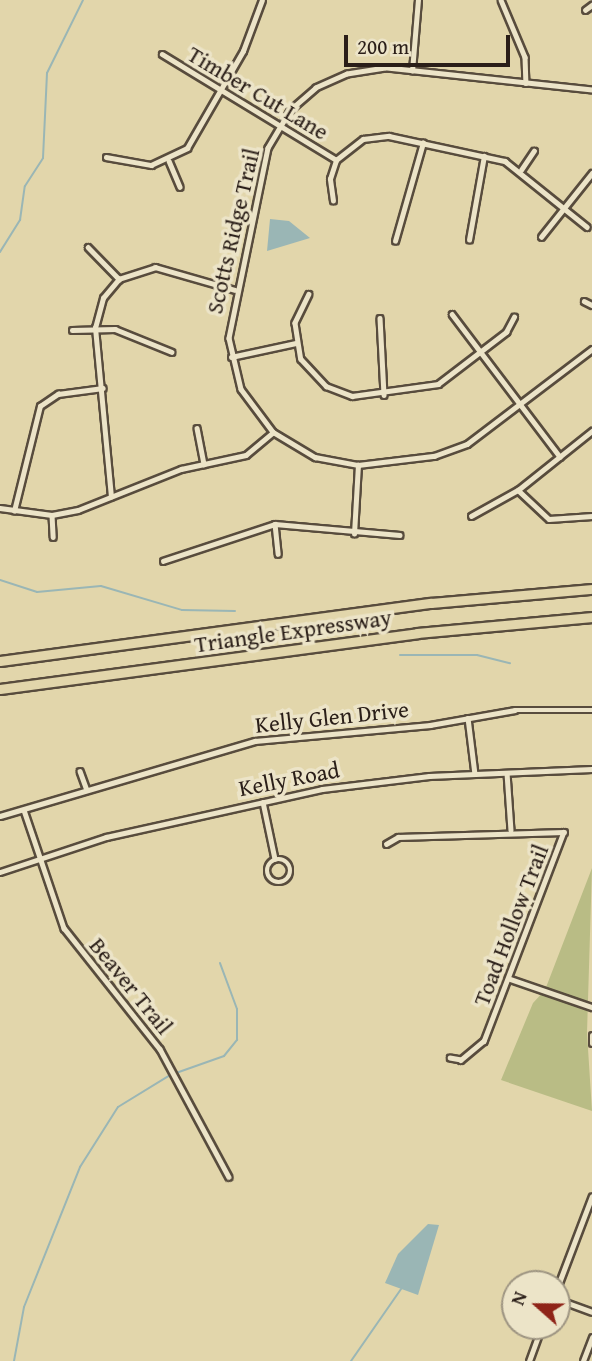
<!DOCTYPE html>
<style>
body{margin:0}
#map{position:relative;width:592px;height:1361px;overflow:hidden;background:#e2d6ab;font-family:"Gentium Book Plus",serif}
div>[style]{position:absolute}
[style*='--x']{left:calc(var(--x)*1px);top:calc(var(--y)*1px);width:calc(var(--w)*1px);rotate:calc(var(--a)*1deg)}
.green>*{inset:0;background:#b9bc85}
.water>*{inset:0;background:#9ab6b5}
.stream>*{height:2px;margin:-1px;padding:0 1px;transform-origin:1px;border-radius:1px;background:#9ab6b5}
.roads{filter:drop-shadow(2px 0 #584c3d) drop-shadow(-2px 0 #584c3d) drop-shadow(0 2px #584c3d) drop-shadow(0 -2px #584c3d)}
.minor>*{height:4.5px;margin:-2.25px;padding:0 2.25px;transform-origin:2.25px;border-radius:2.25px;background:#ece4c8}
.minor>.ring{margin:-2.25px;padding:0;box-sizing:content-box;background:none;border:4.5px solid #ece4c8;border-radius:50%}
.tertiary>*{height:5px;margin:-2.5px;padding:0 2.5px;transform-origin:2.5px;border-radius:2.5px;background:#ece4c8}
.motorway>*{height:9px;margin:-4.5px;padding:0 4.5px;transform-origin:4.5px;border-radius:4.5px;background:#e2d6ab}
span{translate:-50% -50%;white-space:nowrap;text-align:center;line-height:1.15;-webkit-text-stroke:7px #ece4c8;paint-order:stroke}
.street-label{font-size:23px;color:#2a1e18}
.north{position:absolute;left:501px;top:1270px;width:70px;height:70px;box-sizing:border-box;background:#ece4c8;border:2px solid #9e9582;border-radius:50%;rotate:291deg;font-size:19px;font-weight:700;line-height:28px;text-align:center;color:#2a1e18}
.north::after{content:'';display:block;margin:auto;width:24px;height:32px;background:#8f2418;clip-path:polygon(50% 0,100% 100%,50% 72%,0 100%)}
.scale{position:absolute;left:344px;top:35px;width:166px;height:32px;box-sizing:border-box;border:4px solid #2a1e18;border-top:0;padding-left:9px;font-size:21px;line-height:24px;white-space:nowrap;color:#2a1e18;-webkit-text-stroke:5px #ece4c8;paint-order:stroke}
</style>
<div id="map">
<div class="green">
<i style="clip-path:polygon(592px 868px,587px 1033px,592px 1111px,501px 1080px,533px 1003px,545px 990px)"></i>
</div>
<div class="water">
<i style="clip-path:polygon(270px 219px,289px 221px,310px 238px,267px 251px)"></i>
<i style="clip-path:polygon(428px 1224px,439px 1225px,418px 1295px,385px 1283px,398px 1254px)"></i>
</div>
<div class="stream">
<i style="--x:0;--y:252;--w:38;--a:-58"></i>
<i style="--x:20;--y:220;--w:34;--a:-82"></i>
<i style="--x:25;--y:186;--w:33;--a:-57"></i>
<i style="--x:43;--y:158;--w:85;--a:-87.3"></i>
<i style="--x:47;--y:73;--w:81;--a:-63.7"></i>
<i style="--x:0;--y:580;--w:39;--a:18"></i>
<i style="--x:37;--y:592;--w:64;--a:-5.4"></i>
<i style="--x:101;--y:586;--w:84;--a:16.5"></i>
<i style="--x:182;--y:610;--w:53;--a:1.1"></i>
<i style="--x:400;--y:655;--w:77;--a:0"></i>
<i style="--x:477;--y:655;--w:34;--a:14"></i>
<i style="--x:176;--y:1073;--w:51;--a:-19.5"></i>
<i style="--x:224;--y:1056;--w:21;--a:-51"></i>
<i style="--x:237;--y:1040;--w:31;--a:-90"></i>
<i style="--x:237;--y:1009;--w:49;--a:-110.3"></i>
<i style="--x:14;--y:1361;--w:55;--a:-79.5"></i>
<i style="--x:24;--y:1307;--w:151;--a:-68.2"></i>
<i style="--x:80;--y:1167;--w:71;--a:-57.7"></i>
<i style="--x:118;--y:1107;--w:61;--a:-31.6"></i>
<i style="--x:351;--y:1361;--w:88;--a:-55.2"></i>
</div>
<div class="roads">
<div class="minor">
<i style="--x:501;--y:0;--w:62;--a:67.2"></i>
<i style="--x:525;--y:57;--w:26;--a:88"></i>
<i style="--x:585;--y:10;--w:9;--a:-36"></i>
<i style="--x:162;--y:54;--w:204;--a:31.3"></i>
<i style="--x:412;--y:71;--w:71;--a:-85.2"></i>
<i style="--x:592;--y:90;--w:208;--a:-173.9"></i>
<i style="--x:385;--y:68;--w:38;--a:171"></i>
<i style="--x:347;--y:74;--w:34;--a:156"></i>
<i style="--x:316;--y:88;--w:35;--a:139"></i>
<i style="--x:290;--y:111;--w:43;--a:120.7"></i>
<i style="--x:268;--y:148;--w:194;--a:101.6"></i>
<i style="--x:229;--y:338;--w:52;--a:76.8"></i>
<i style="--x:241;--y:389;--w:54;--a:53.3"></i>
<i style="--x:273;--y:432;--w:49;--a:30.8"></i>
<i style="--x:315;--y:457;--w:44;--a:10.5"></i>
<i style="--x:358;--y:465;--w:77;--a:-6.8"></i>
<i style="--x:434;--y:456;--w:35;--a:-20"></i>
<i style="--x:467;--y:444;--w:157;--a:-37.2"></i>
<i style="--x:106;--y:157;--w:46;--a:10.1"></i>
<i style="--x:151;--y:165;--w:40;--a:-25"></i>
<i style="--x:187;--y:148;--w:112;--a:-60"></i>
<i style="--x:243;--y:51;--w:54;--a:-69.6"></i>
<i style="--x:169;--y:161;--w:28;--a:67"></i>
<i style="--x:521;--y:170;--w:23;--a:-56"></i>
<i style="--x:333;--y:201;--w:22;--a:-98"></i>
<i style="--x:330;--y:179;--w:20;--a:-72"></i>
<i style="--x:336;--y:160;--w:34;--a:-38"></i>
<i style="--x:363;--y:139;--w:26;--a:-7"></i>
<i style="--x:389;--y:136;--w:119;--a:12.2"></i>
<i style="--x:505;--y:161;--w:105;--a:38.8"></i>
<i style="--x:541;--y:237;--w:82;--a:-51.4"></i>
<i style="--x:469;--y:240;--w:85;--a:-79.9"></i>
<i style="--x:395;--y:241;--w:102;--a:-74.1"></i>
<i style="--x:88;--y:247;--w:45;--a:45.9"></i>
<i style="--x:309;--y:294;--w:32;--a:116"></i>
<i style="--x:295;--y:323;--w:36;--a:81"></i>
<i style="--x:301;--y:359;--w:37;--a:47"></i>
<i style="--x:326;--y:386;--w:28;--a:21"></i>
<i style="--x:352;--y:396;--w:87;--a:-7.9"></i>
<i style="--x:438;--y:384;--w:86;--a:-37.4"></i>
<i style="--x:506;--y:332;--w:17;--a:-62"></i>
<i style="--x:584;--y:301;--w:9;--a:27"></i>
<i style="--x:452;--y:314;--w:179;--a:52.9"></i>
<i style="--x:380;--y:318;--w:77;--a:87"></i>
<i style="--x:72;--y:330;--w:43;--a:-1.3"></i>
<i style="--x:115;--y:329;--w:61;--a:22"></i>
<i style="--x:231;--y:357;--w:66;--a:-12.2"></i>
<i style="--x:197;--y:428;--w:37;--a:79"></i>
<i style="--x:518;--y:490;--w:42;--a:43.1"></i>
<i style="--x:549;--y:519;--w:43;--a:-4"></i>
<i style="--x:111;--y:497;--w:170;--a:-95.4"></i>
<i style="--x:95;--y:328;--w:31;--a:-75"></i>
<i style="--x:103;--y:298;--w:25;--a:-50"></i>
<i style="--x:119;--y:279;--w:38;--a:-18"></i>
<i style="--x:155;--y:267;--w:83;--a:16"></i>
<i style="--x:0;--y:508;--w:52;--a:7.7"></i>
<i style="--x:52;--y:515;--w:26;--a:-11"></i>
<i style="--x:78;--y:510;--w:111;--a:-21.7"></i>
<i style="--x:181;--y:469;--w:66;--a:-12.2"></i>
<i style="--x:246;--y:455;--w:35;--a:-40"></i>
<i style="--x:14;--y:511;--w:108;--a:-76.1"></i>
<i style="--x:40;--y:406;--w:22;--a:-34"></i>
<i style="--x:58;--y:394;--w:45;--a:-7.6"></i>
<i style="--x:52;--y:515;--w:22;--a:87"></i>
<i style="--x:471;--y:516;--w:54;--a:-29"></i>
<i style="--x:518;--y:490;--w:95;--a:-38.6"></i>
<i style="--x:275;--y:524;--w:30;--a:84"></i>
<i style="--x:354;--y:534;--w:69;--a:-86.7"></i>
<i style="--x:163;--y:561;--w:118;--a:-18.3"></i>
<i style="--x:275;--y:524;--w:125;--a:5"></i>
<i style="--x:468;--y:718;--w:56;--a:82.9"></i>
<i style="--x:80;--y:771;--w:20;--a:70"></i>
<i style="--x:507;--y:773;--w:57;--a:86"></i>
<i style="--x:263;--y:802;--w:58;--a:78.1"></i>
<i style="--x:24;--y:810;--w:125;--a:71.3"></i>
<i style="--x:64;--y:928;--w:154;--a:51.6"></i>
<i style="--x:160;--y:1049;--w:145;--a:61.7"></i>
<i style="--x:0;--y:816;--w:266;--a:-16.4"></i>
<i style="--x:255;--y:741;--w:176;--a:-5.2"></i>
<i style="--x:430;--y:725;--w:86;--a:-10"></i>
<i style="--x:515;--y:710;--w:77;--a:0"></i>
<i style="--x:386;--y:844;--w:14;--a:-30"></i>
<i style="--x:398;--y:837;--w:166;--a:-1.7"></i>
<i style="--x:564;--y:832;--w:224;--a:110.9"></i>
<i style="--x:484;--y:1041;--w:30;--a:140"></i>
<i style="--x:461;--y:1060;--w:11;--a:-170"></i>
<i class="ring" style="left:267px;top:859px;width:19.5px;height:19.5px"></i>
<i style="--x:510;--y:979;--w:87;--a:18.9"></i>
<i style="--x:557;--y:1299;--w:37;--a:20"></i>
<i style="--x:583;--y:1361;--w:25;--a:-69"></i>
</div>
<div class="tertiary">
<i style="--x:0;--y:872;--w:112;--a:-18.3"></i>
<i style="--x:106;--y:837;--w:221;--a:-12.5"></i>
<i style="--x:322;--y:789;--w:108;--a:-6.9"></i>
<i style="--x:429;--y:776;--w:163;--a:-2.5"></i>
<i style="--x:592;--y:1035;--w:8;--a:90"></i>
<i style="--x:557;--y:1288;--w:98;--a:-69.2"></i>
<i style="--x:529;--y:1361;--w:37;--a:-70"></i>
</div>
<div class="motorway">
<i style="--x:0;--y:661;--w:435;--a:-7.7"></i>
<i style="--x:431;--y:603;--w:162;--a:-5"></i>
<i style="--x:0;--y:689;--w:421;--a:-7.6"></i>
<i style="--x:417;--y:633;--w:176;--a:-5.2"></i>
</div>
</div>
<div class="street-label">
<span style="left:258px;top:93px;rotate:31deg">Timber Cut Lane</span>
<span style="left:233px;top:231px;rotate:-77deg">Scotts Ridge Trail</span>
<span style="left:293px;top:631px;rotate:-8deg">Triangle Expressway</span>
<span style="left:332px;top:717px;rotate:-6deg">Kelly Glen Drive</span>
<span style="left:289px;top:779px;rotate:-11deg">Kelly Road</span>
<span style="left:511px;top:925px;rotate:-69deg">Toad Hollow Trail</span>
<span style="left:131px;top:986px;rotate:51deg">Beaver Trail</span>
</div>
<div class="north">N</div>
<div class="scale">200 m</div>
</div>
